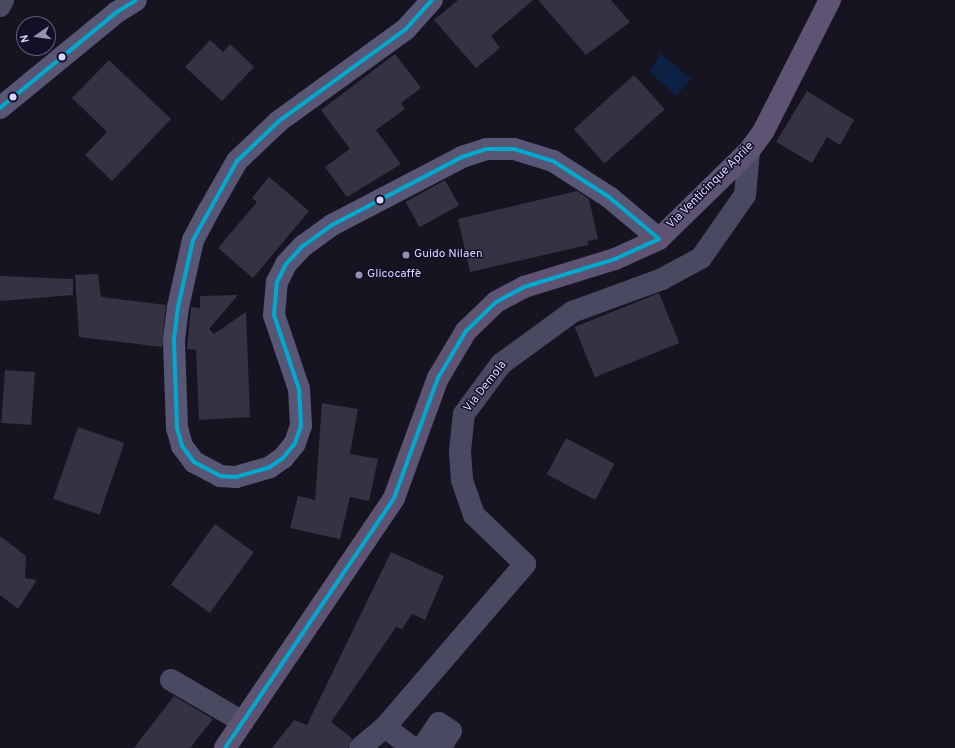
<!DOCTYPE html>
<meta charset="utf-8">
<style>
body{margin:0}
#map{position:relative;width:955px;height:748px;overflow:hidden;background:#161421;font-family:Overpass,sans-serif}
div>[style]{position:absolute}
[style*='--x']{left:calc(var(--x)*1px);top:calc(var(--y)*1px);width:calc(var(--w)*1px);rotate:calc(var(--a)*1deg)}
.water>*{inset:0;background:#0d2144}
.building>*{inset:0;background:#343243;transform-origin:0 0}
.street>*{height:22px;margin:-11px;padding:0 11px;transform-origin:11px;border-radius:11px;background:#4a4962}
.secondary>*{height:22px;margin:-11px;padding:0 11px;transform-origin:11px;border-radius:11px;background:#575674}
.primary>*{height:22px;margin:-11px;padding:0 11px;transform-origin:11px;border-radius:11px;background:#5e5373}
.bus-1>*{height:4px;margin:-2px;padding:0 2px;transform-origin:2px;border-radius:2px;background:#00a9ce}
.dots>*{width:11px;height:11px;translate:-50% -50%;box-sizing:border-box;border:2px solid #130f26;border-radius:50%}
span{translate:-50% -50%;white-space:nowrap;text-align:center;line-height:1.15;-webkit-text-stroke:3px #130f26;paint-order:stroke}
.street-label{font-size:12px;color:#d9d4ff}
.poi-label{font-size:12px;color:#d9d4ff}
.left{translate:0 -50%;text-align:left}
.north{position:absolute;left:16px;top:16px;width:40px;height:40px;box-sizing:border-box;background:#130f26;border:1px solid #625e7d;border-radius:50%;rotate:257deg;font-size:11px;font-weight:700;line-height:16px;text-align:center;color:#d9d4ff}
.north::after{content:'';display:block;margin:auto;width:14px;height:18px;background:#9591b1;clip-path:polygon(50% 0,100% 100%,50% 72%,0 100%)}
</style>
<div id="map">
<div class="water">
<i style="clip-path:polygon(660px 53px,691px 79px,676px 96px,650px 72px)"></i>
</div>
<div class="building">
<i style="clip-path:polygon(458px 0,533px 0,491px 36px,500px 48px,476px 68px,434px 20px)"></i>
<i style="clip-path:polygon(538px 0,611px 0,630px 22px,586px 55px)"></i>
<i style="clip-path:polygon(210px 40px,223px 52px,230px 44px,254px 67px,222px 101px,185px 67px)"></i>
<i style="clip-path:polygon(395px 54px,421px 88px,401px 103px,405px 109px,376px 130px,401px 164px,347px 197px,325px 167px,350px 149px,321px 110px)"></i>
<i style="clip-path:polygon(109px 60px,171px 119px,112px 181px,85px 155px,107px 132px,72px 98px)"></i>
<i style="left:634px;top:75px;width:46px;height:81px;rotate:48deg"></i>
<i style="clip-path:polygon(807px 91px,854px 120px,840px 145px,827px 137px,812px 163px,776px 142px)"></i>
<i style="clip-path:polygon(269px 177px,309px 211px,253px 278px,218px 248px,257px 202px,252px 198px)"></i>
<i style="left:445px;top:180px;width:29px;height:45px;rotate:61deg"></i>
<i style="clip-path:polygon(577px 191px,589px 199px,598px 239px,588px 241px,588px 245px,470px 272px,458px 219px)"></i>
<i style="clip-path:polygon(98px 274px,101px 297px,166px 305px,162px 347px,79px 337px,75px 275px)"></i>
<i style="clip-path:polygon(0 276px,73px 279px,73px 295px,0 301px)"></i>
<i style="left:659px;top:293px;width:54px;height:91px;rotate:68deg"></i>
<i style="clip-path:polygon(238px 295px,209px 329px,214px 334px,246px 312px,250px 417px,199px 420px,196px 350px,187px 349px,191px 307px,200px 308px,200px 296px)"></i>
<i style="left:5px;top:370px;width:30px;height:53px;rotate:4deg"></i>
<i style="clip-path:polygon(322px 403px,358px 409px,350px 454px,378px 459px,369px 501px,350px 497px,340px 539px,290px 528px,298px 496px,315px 500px)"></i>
<i style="left:78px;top:427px;width:49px;height:76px;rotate:19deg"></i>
<i style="left:566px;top:438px;width:55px;height:41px;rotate:28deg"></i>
<i style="left:215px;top:524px;width:48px;height:75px;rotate:36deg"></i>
<i style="clip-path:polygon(0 536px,26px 556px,25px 578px,37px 580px,18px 609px,0 595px)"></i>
<i style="clip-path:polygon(391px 552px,444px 576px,425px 620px,412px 614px,402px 629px,396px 627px,331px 722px,352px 738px,348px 748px,272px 748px,294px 720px,307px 725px)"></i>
<i style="clip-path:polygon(174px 696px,213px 719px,190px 748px,134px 748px)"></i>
</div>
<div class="street">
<i style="--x:0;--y:6;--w:7;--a:-63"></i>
<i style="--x:171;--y:680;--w:83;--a:30.3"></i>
<i style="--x:385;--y:727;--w:35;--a:37"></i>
<i style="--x:360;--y:748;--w:33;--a:-40"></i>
<i style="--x:385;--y:727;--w:215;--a:-49.3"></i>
<i style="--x:525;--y:564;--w:71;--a:-136.1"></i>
<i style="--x:474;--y:515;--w:37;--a:-109"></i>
<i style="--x:462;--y:480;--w:29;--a:-94"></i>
<i style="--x:460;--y:451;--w:37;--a:-84"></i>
<i style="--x:464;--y:414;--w:62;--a:-53.5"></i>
<i style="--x:501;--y:364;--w:88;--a:-36.2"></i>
<i style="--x:572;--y:312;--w:96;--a:-20.1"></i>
<i style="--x:662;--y:279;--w:44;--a:-28.3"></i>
<i style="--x:701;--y:258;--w:77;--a:-55.1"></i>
<i style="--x:745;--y:195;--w:44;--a:-84.8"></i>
<i style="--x:422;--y:748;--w:30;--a:-56"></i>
<i style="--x:439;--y:723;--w:14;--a:34"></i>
<i style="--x:451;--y:731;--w:20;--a:123"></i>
</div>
<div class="secondary">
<i style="--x:432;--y:0;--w:39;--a:132"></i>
<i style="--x:406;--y:29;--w:157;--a:144.1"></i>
<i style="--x:279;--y:121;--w:58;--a:136.4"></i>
<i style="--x:237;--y:161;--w:56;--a:119.7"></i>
<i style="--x:209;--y:210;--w:34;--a:118"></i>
<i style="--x:193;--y:240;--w:69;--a:102.6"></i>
<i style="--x:178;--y:307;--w:35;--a:97"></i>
<i style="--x:174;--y:342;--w:86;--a:88"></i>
<i style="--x:177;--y:428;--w:19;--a:74"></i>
<i style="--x:182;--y:446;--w:20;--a:53"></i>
<i style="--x:194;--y:462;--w:30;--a:28"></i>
<i style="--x:220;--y:476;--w:16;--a:4"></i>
<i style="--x:236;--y:477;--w:35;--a:-16"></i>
<i style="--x:270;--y:467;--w:16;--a:-35"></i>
<i style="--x:283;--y:458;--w:19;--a:-51"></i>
<i style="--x:295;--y:443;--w:18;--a:-71"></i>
<i style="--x:301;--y:426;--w:37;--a:-93"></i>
<i style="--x:299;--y:389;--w:78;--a:-108.7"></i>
<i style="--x:274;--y:315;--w:33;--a:-85"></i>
<i style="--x:277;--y:282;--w:20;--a:-63"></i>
<i style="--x:286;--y:264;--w:25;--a:-47"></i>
<i style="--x:303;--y:246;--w:36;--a:-36"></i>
<i style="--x:332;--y:225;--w:147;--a:-27.6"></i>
<i style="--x:462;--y:157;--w:26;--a:-18"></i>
<i style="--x:487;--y:149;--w:27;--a:0"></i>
<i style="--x:514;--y:149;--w:41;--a:17.1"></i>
<i style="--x:553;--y:161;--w:67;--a:32.7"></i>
<i style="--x:609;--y:197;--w:65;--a:40"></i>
<i style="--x:0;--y:108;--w:151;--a:-39.4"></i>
<i style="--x:117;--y:12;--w:22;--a:-32"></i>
</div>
<div class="primary">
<i style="--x:225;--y:748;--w:302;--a:-55.9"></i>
<i style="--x:394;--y:498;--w:128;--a:-69.9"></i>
<i style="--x:438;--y:378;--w:55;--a:-59.2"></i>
<i style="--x:466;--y:331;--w:42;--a:-44"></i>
<i style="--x:496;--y:302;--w:32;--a:-28"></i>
<i style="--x:524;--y:287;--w:95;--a:-17.1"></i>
<i style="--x:615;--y:259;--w:48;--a:-24.4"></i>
<i style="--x:659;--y:239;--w:126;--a:-44.4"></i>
<i style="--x:749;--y:151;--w:26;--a:-54"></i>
<i style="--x:764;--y:130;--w:146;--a:-63.1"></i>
</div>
<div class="bus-1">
<i style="--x:432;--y:0;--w:39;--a:132"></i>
<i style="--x:406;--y:29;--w:157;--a:144.1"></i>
<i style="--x:279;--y:121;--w:58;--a:136.4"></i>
<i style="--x:237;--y:161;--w:90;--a:119.1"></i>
<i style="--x:193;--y:240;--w:69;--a:102.6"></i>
<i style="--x:178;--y:307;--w:35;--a:97"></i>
<i style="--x:174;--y:342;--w:86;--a:88"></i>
<i style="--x:177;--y:428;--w:19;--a:74"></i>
<i style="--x:182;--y:446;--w:20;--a:53"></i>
<i style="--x:194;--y:462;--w:30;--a:28"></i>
<i style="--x:220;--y:476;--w:16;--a:4"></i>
<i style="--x:236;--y:477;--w:35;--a:-16"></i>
<i style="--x:270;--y:467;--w:16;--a:-35"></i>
<i style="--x:283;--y:458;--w:19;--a:-51"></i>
<i style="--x:295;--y:443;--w:18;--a:-71"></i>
<i style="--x:301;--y:426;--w:37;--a:-93"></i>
<i style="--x:299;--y:389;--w:78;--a:-108.7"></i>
<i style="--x:274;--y:315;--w:33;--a:-85"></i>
<i style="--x:277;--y:282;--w:20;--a:-63"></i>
<i style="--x:286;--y:264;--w:25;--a:-47"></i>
<i style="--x:303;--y:246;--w:36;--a:-36"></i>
<i style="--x:332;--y:225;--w:147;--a:-27.6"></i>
<i style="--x:462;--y:157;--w:26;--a:-18"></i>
<i style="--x:487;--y:149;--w:27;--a:0"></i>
<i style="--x:514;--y:149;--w:41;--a:17.1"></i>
<i style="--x:553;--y:161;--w:67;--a:32.7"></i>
<i style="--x:609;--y:197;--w:65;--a:40"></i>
<i style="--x:0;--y:108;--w:151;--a:-39.4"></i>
<i style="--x:117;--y:12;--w:22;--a:-32"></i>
<i style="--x:225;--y:748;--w:302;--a:-55.9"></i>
<i style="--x:394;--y:498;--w:128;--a:-69.9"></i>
<i style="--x:438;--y:378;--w:55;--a:-59.2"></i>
<i style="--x:466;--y:331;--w:42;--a:-44"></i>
<i style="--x:496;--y:302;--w:32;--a:-28"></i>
<i style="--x:524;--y:287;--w:95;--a:-17.1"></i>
<i style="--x:615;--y:259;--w:48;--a:-24.4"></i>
</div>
<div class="dots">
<i style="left:62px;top:57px;background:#d9d4ff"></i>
<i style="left:13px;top:97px;background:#d9d4ff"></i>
<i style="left:380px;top:200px;background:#d9d4ff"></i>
<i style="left:406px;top:255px;background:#9591b1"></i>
<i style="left:359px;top:275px;background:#9591b1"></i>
</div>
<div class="street-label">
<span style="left:711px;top:186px;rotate:-45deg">Via Venticinque Aprile</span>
<span style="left:486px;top:387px;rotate:-52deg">Via Demola</span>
</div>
<div class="poi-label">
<span class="left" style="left:414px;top:255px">Guido Nilaen</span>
<span class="left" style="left:367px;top:275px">Glicocaffè</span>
</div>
<div class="north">N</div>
</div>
